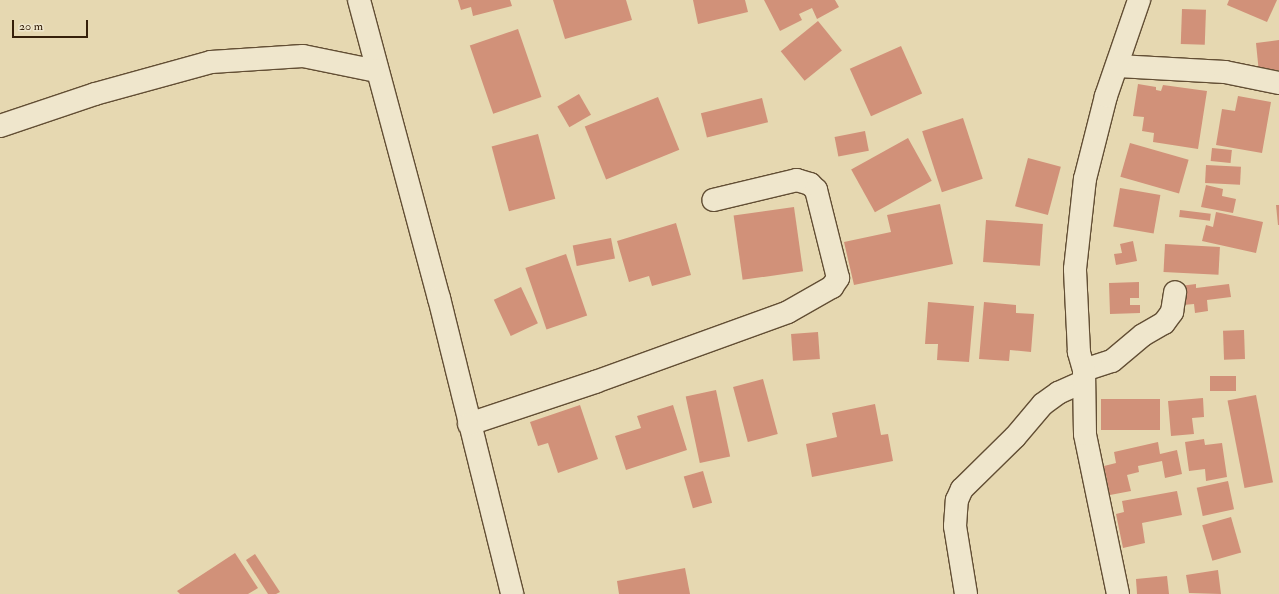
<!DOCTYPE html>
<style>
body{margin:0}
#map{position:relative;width:1279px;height:594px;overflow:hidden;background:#e6d8b1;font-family:"IM FELL Double Pica",serif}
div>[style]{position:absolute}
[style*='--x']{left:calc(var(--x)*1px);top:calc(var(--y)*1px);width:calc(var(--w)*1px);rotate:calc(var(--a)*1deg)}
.building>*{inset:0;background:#d19179;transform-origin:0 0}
.roads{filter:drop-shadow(1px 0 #624e34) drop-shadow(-1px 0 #624e34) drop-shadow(0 1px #624e34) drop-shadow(0 -1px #624e34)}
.street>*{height:22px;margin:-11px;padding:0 11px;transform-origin:11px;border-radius:11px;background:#efe6cc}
span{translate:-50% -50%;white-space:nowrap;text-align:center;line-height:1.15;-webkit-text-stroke:4px #efe6cc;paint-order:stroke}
.scale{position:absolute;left:12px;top:20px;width:76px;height:18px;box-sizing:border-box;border:2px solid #36200a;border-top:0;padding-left:5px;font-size:12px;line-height:14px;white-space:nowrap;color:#36200a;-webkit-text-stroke:3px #efe6cc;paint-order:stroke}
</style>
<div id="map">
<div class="building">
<i style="clip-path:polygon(458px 0,510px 0,512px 6px,473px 16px,471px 7px,461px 10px)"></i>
<i style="clip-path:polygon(553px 0,626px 0,632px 20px,565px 39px)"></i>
<i style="clip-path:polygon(693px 0,745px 0,748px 12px,698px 24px)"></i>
<i style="clip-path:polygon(764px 0,835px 0,839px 7px,817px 19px,812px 8px,799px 14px,802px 20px,780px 31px)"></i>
<i style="clip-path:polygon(1229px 0,1277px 0,1267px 22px,1227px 5px)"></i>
<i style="left:1182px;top:9px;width:24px;height:35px;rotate:2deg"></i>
<i style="left:818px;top:21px;width:38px;height:48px;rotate:51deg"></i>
<i style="left:518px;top:29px;width:72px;height:51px;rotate:71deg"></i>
<i style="clip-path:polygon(1279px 40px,1279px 70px,1259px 73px,1256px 43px)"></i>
<i style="left:901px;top:46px;width:52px;height:56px;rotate:66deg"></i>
<i style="clip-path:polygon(1138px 84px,1156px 87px,1156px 90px,1161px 91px,1163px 85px,1207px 91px,1198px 149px,1153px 142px,1154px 133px,1142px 131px,1144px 117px,1133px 116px)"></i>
<i style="left:579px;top:94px;width:24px;height:25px;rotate:60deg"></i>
<i style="clip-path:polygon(1238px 96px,1271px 102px,1262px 153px,1216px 145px,1222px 109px,1235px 111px)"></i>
<i style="left:658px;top:97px;width:57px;height:79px;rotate:68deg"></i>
<i style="left:762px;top:98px;width:25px;height:63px;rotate:76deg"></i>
<i style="left:963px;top:118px;width:64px;height:43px;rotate:72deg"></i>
<i style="left:865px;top:131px;width:20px;height:31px;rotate:79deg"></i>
<i style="left:538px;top:134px;width:67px;height:48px;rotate:75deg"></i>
<i style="left:908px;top:138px;width:49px;height:65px;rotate:61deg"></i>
<i style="left:1130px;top:143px;width:61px;height:35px;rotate:16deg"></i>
<i style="left:1212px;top:148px;width:20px;height:13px;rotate:6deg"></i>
<i style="left:1028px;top:158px;width:34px;height:50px;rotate:15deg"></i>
<i style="left:1206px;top:165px;width:35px;height:18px;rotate:3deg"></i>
<i style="clip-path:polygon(1206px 185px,1223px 189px,1222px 196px,1236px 199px,1233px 213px,1201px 207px)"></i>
<i style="left:1120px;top:188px;width:41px;height:39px;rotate:10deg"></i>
<i style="clip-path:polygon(940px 204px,953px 264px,854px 285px,844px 242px,891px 232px,887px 215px)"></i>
<i style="clip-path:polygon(1276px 205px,1279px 205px,1279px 225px,1278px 225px)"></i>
<i style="left:794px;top:207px;width:65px;height:61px;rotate:82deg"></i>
<i style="left:1180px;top:210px;width:31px;height:7px;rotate:7deg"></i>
<i style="clip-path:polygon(1216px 212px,1263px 222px,1256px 253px,1202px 241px,1206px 225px,1213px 227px)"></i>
<i style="left:986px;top:220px;width:57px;height:42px;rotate:4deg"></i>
<i style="clip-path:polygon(676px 223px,691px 275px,652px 286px,649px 276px,629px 282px,617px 241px)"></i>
<i style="left:611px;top:238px;width:21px;height:39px;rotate:79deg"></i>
<i style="clip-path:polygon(1133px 241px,1137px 261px,1116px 265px,1114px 254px,1122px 253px,1120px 244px)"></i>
<i style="left:1165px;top:244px;width:55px;height:28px;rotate:3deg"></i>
<i style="left:566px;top:254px;width:65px;height:43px;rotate:71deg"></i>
<i style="clip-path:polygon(1139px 282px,1139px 298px,1130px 298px,1130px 305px,1140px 305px,1140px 313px,1110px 314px,1109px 283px)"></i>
<i style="clip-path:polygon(1196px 284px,1196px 288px,1229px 284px,1231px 297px,1207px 300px,1208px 311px,1195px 313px,1194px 304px,1183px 305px,1180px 286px)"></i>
<i style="left:521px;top:287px;width:40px;height:30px;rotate:65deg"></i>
<i style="clip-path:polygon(928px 302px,974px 306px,969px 362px,937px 360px,938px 344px,925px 344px)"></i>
<i style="clip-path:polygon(984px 302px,1016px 305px,1016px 313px,1034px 314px,1031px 352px,1010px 350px,1009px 361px,979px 359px)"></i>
<i style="left:1244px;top:330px;width:29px;height:21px;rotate:88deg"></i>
<i style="left:818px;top:332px;width:27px;height:27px;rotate:86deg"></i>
<i style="left:1210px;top:376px;width:26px;height:15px"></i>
<i style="left:763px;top:379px;width:57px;height:31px;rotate:75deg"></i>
<i style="left:716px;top:390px;width:68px;height:31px;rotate:78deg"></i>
<i style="left:1256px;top:395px;width:89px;height:29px;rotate:79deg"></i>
<i style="clip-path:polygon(1203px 398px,1204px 417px,1192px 418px,1194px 434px,1171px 436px,1168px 401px)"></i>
<i style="left:1101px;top:399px;width:59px;height:31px"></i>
<i style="clip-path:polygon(875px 404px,881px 435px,888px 434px,893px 461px,812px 477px,806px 444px,837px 437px,832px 413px)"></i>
<i style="clip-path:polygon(580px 405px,598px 459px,558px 473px,548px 443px,538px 446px,530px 422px)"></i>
<i style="clip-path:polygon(673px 405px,687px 450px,626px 470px,615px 436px,641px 428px,637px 416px)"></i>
<i style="clip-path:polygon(1204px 439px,1205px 445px,1222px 443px,1227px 477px,1206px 481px,1205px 469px,1189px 471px,1185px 442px)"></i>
<i style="clip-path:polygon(1158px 442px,1160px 454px,1177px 450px,1182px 474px,1165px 478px,1162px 461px,1138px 466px,1139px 472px,1127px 475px,1131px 491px,1110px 495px,1104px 466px,1116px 463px,1114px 452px)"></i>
<i style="left:703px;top:471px;width:33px;height:20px;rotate:74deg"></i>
<i style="left:1228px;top:481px;width:29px;height:32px;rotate:78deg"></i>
<i style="clip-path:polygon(1177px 491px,1182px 515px,1142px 523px,1145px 543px,1123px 548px,1116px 514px,1124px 512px,1122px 501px)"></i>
<i style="left:1231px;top:517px;width:37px;height:30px;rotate:74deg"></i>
<i style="clip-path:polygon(235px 553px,258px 588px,248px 594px,180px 594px,177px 591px)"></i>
<i style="clip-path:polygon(255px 554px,280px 592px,276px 594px,268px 594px,246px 560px)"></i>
<i style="clip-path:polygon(685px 568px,690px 594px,619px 594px,617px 581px)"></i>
<i style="clip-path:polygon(1218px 570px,1221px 594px,1189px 593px,1186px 575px)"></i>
<i style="clip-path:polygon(1167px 576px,1169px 594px,1137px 594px,1136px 579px)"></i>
</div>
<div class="roads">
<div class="street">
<i style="--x:359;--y:0;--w:309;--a:75"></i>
<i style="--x:439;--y:298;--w:305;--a:76.1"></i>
<i style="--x:1118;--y:66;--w:107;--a:3.2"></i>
<i style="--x:1225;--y:72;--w:55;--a:11.5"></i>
<i style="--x:0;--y:126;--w:100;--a:-18.6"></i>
<i style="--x:95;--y:94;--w:120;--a:-15.4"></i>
<i style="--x:211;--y:62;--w:92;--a:-3.7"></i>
<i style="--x:303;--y:56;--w:75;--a:11.6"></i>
<i style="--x:1084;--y:370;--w:29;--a:-18"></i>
<i style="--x:1112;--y:361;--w:40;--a:-40"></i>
<i style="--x:1143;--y:335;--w:24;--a:-30"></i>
<i style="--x:1164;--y:323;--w:14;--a:-54"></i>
<i style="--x:1172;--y:312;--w:20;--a:-81"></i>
<i style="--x:469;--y:424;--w:133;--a:-18.4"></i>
<i style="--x:595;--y:382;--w:205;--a:-19.9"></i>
<i style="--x:788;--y:312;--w:51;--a:-29.6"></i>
<i style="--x:832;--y:287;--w:11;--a:-56"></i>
<i style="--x:838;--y:278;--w:91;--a:-104"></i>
<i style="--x:816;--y:190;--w:8;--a:-135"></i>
<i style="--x:810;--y:184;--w:14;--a:-163"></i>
<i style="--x:797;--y:180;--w:86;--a:166.6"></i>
<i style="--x:966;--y:594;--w:69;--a:-99.2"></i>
<i style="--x:955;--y:526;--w:26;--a:-86"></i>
<i style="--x:957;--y:500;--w:12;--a:-66"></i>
<i style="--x:962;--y:489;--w:74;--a:-44.5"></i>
<i style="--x:1015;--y:437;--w:43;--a:-49.7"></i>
<i style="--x:1043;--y:404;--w:19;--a:-36"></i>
<i style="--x:1058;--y:393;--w:27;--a:-24"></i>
<i style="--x:1118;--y:594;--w:163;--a:-101.7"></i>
<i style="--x:1085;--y:434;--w:64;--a:-90.9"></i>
<i style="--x:1084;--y:370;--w:19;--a:-106"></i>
<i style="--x:1079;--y:352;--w:83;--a:-92.8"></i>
<i style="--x:1075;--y:269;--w:91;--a:-83.7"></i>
<i style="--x:1085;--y:179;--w:86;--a:-75.8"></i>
<i style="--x:1106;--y:96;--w:102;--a:-71"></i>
</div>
</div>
<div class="scale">20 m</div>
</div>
